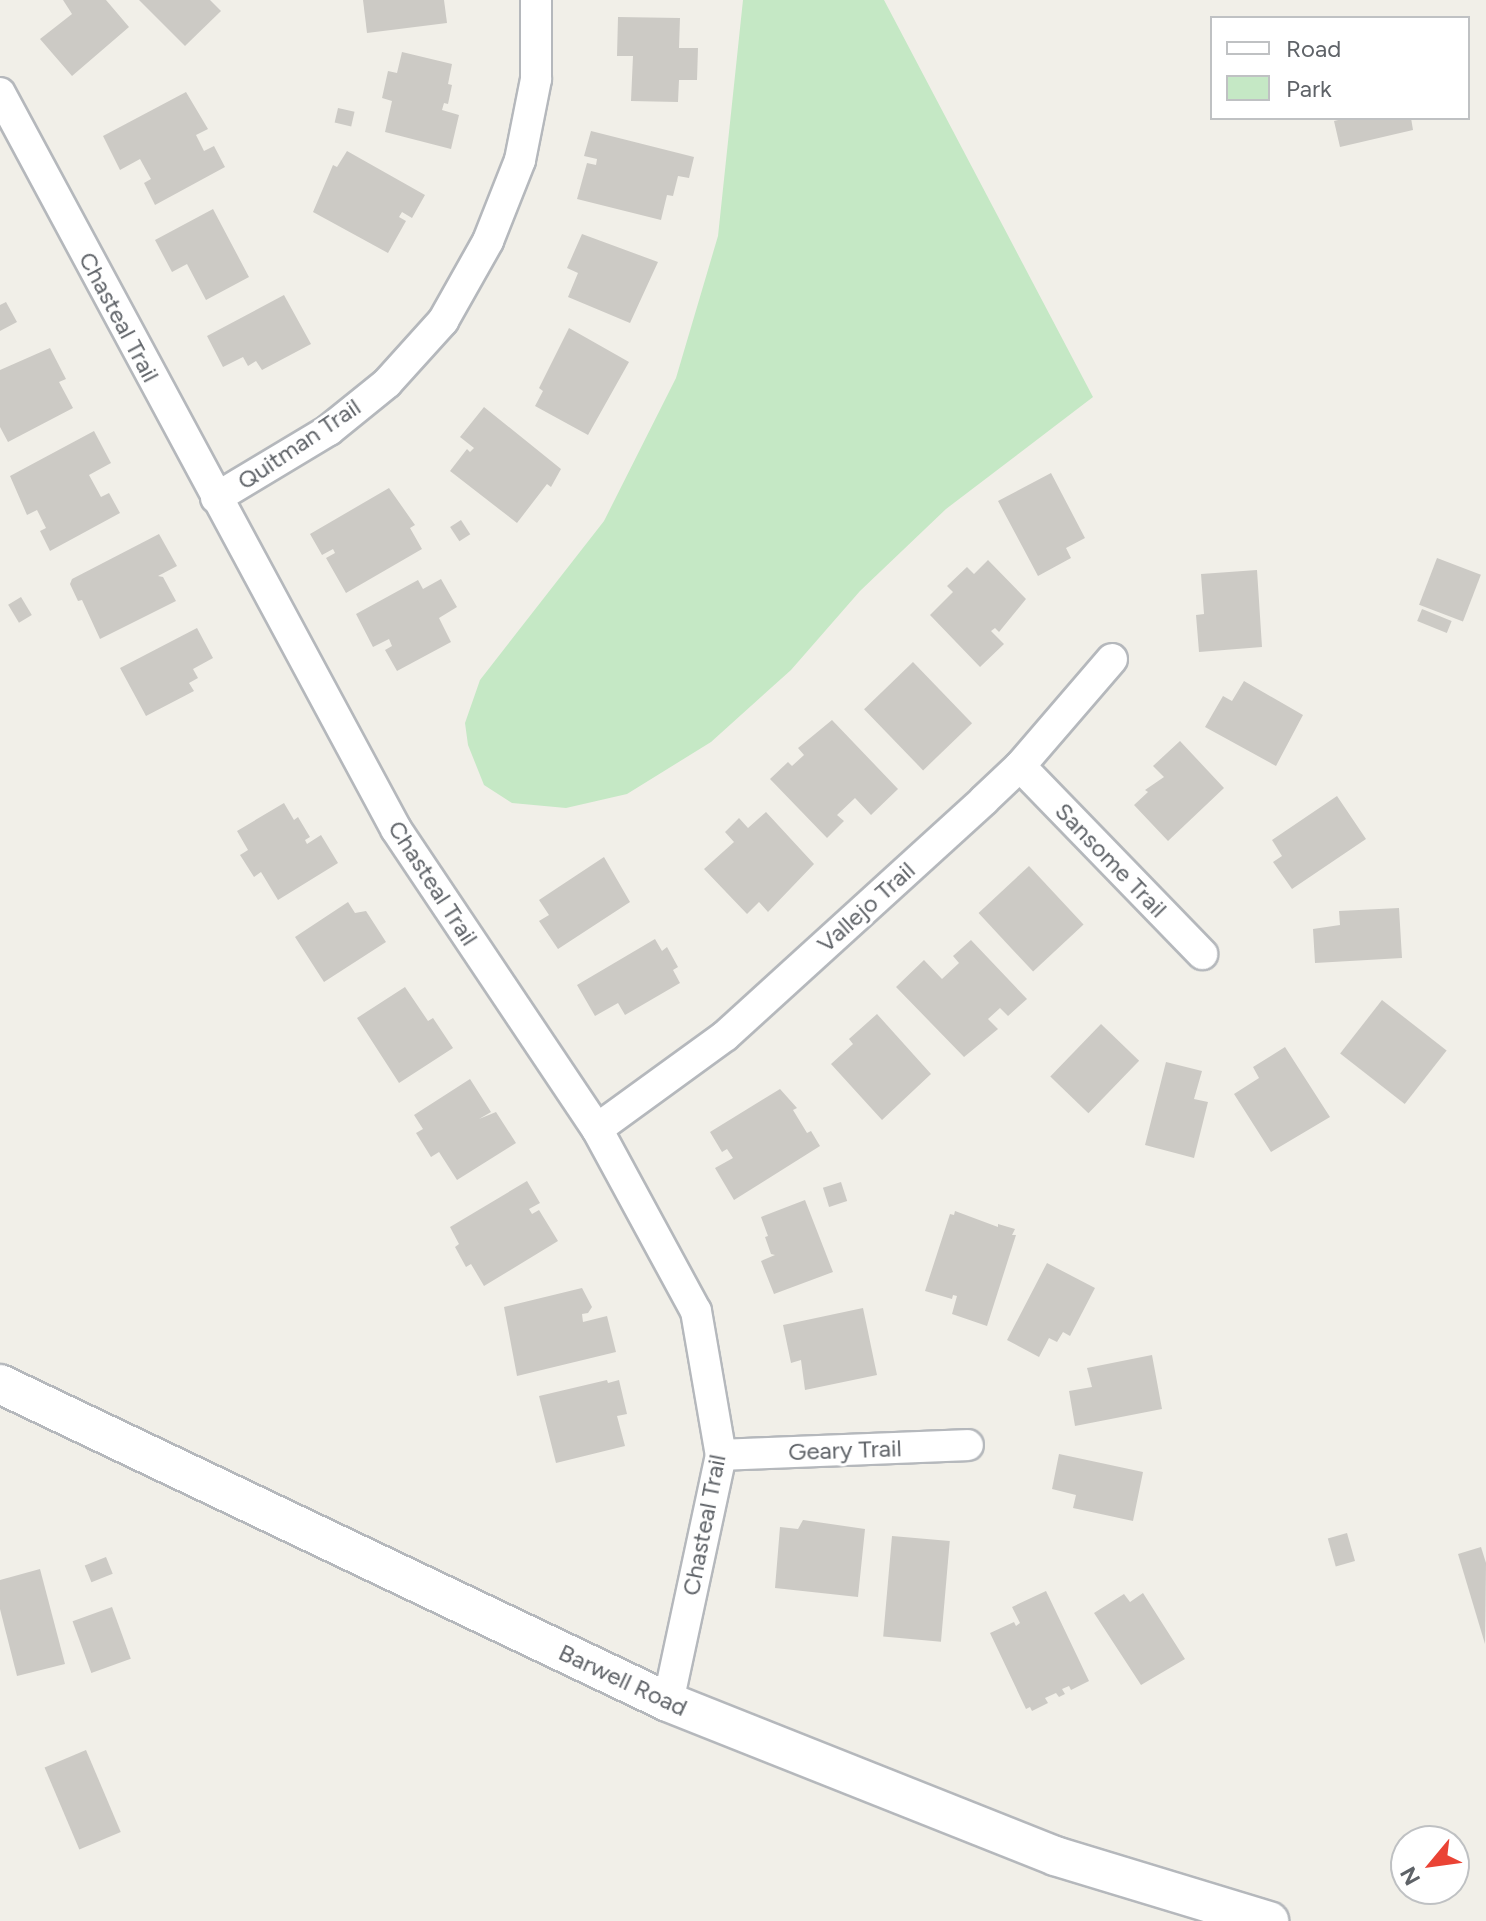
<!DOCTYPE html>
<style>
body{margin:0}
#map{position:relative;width:1486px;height:1921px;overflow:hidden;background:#f1efe8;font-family:Figtree,sans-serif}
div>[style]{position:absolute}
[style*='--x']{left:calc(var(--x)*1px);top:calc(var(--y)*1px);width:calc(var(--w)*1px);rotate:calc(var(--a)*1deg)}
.green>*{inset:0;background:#c5e8c5}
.building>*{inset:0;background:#cccac5;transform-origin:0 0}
.roads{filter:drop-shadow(2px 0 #b5b8bc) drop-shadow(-2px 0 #b5b8bc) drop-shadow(0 2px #b5b8bc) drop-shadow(0 -2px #b5b8bc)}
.minor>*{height:30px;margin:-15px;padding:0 15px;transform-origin:15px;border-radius:15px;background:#fff}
.tertiary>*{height:38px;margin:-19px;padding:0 19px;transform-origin:19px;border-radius:19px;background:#fff}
span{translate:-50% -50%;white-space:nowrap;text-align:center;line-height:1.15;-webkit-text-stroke:6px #fff;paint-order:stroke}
.street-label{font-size:24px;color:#5f6368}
.legend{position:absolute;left:1210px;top:16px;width:260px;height:104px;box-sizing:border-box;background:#fff;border:2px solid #bfc1c3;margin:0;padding:10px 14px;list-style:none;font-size:24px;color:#5f6368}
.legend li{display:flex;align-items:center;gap:16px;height:40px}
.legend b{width:40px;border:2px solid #bfc1c3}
.north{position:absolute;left:1390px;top:1825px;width:80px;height:80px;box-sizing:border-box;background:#fff;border:2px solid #bfc1c3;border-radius:50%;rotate:241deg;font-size:22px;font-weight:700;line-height:32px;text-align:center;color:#5f6368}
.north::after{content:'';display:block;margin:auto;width:28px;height:36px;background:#ea4335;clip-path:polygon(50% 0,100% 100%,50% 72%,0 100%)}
</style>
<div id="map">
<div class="green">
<i style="clip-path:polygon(743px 0,884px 0,1093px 397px,946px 509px,860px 591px,791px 670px,711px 742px,627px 794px,566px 808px,512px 803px,484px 785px,468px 745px,465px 723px,480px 680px,604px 521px,676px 378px,718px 236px)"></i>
</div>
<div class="building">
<i style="clip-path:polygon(63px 0,106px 0,129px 27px,72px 76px,40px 39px,72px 14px)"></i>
<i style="clip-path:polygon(139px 0,210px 0,221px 11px,185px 46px)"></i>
<i style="clip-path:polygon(363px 0,444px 0,447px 23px,367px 33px)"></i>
<i style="clip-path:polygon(618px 17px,680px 18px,679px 48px,698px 48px,697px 80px,679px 80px,678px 102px,631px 101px,633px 56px,617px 56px)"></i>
<i style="clip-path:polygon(402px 52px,452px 64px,448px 84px,452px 85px,448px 104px,444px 103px,442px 110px,459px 115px,451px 149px,385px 132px,392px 101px,382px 98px,388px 71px,397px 73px)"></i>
<i style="clip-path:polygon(186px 92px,208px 129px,196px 135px,204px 151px,214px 146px,225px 167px,155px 205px,144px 183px,151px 179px,140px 159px,120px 170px,103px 136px)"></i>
<i style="left:338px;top:108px;width:17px;height:15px;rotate:13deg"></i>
<i style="clip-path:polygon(1347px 118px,1411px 118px,1413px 130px,1340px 147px,1334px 121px)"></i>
<i style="clip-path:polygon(591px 131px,694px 157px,689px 178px,678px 176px,673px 196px,667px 195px,661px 220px,577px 199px,587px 163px,596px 165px,597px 159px,584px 156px)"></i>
<i style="clip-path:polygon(347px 151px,425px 195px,412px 218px,402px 212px,399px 217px,406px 221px,388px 253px,313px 212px,333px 165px,337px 167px)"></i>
<i style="clip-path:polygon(213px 209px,249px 277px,206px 300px,187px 264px,172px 272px,155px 240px)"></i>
<i style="clip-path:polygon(582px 234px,658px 262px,630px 323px,568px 297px,578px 273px,567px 268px)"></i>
<i style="clip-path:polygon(284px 295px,311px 344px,262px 370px,256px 361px,248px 366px,243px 357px,223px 367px,207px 336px)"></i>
<i style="clip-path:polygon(6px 302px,17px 322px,0 331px,0 305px)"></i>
<i style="clip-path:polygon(569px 328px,629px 362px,588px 435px,535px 406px,543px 391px,539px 388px)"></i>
<i style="clip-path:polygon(50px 348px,66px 379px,59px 382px,73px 408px,8px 442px,0 427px,0 370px)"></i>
<i style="clip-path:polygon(484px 407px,561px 469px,551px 487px,547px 484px,517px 523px,450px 471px,467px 449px,470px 452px,474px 448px,460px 437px)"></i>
<i style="clip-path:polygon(94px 431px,111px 463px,89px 475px,101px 497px,109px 493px,120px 513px,50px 551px,40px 531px,46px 528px,37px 510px,27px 515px,10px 476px)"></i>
<i style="clip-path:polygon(1051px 473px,1085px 538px,1066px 548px,1071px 558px,1038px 576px,998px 501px)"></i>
<i style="clip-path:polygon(389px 488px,415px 525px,410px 528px,422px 549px,346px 593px,326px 558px,335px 553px,333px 549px,322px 555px,310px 534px)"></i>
<i style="left:461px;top:520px;width:17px;height:13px;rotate:57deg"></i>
<i style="clip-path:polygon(159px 534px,177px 566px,158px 576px,163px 577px,176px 601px,100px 639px,82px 600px,78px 601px,70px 584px,72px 579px)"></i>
<i style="left:1437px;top:558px;width:47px;height:50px;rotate:21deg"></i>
<i style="clip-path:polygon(988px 560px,1026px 599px,999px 632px,995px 628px,991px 631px,1004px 644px,980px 667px,930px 615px,953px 592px,947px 586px,967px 567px,974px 574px)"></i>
<i style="clip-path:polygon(1257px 570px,1262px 647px,1199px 652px,1196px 615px,1204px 614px,1201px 574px)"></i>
<i style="clip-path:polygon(441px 579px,457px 607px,439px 618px,451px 642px,397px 671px,385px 650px,392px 646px,389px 639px,373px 647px,356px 614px,418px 580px,423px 589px)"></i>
<i style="left:21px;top:597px;width:21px;height:15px;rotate:59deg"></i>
<i style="left:1422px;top:609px;width:32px;height:13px;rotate:22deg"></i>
<i style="clip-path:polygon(197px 628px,213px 658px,193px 669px,198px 678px,189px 683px,194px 691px,146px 716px,120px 668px)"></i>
<i style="left:913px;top:662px;width:85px;height:68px;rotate:46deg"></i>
<i style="clip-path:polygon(1244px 681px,1303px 715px,1276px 766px,1205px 727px,1223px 696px,1232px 701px)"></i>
<i style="clip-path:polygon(832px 720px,898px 789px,871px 815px,855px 798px,837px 815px,844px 821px,827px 838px,770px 779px,788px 762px,792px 766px,804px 755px,798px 748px)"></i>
<i style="clip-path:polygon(1180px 741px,1224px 788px,1168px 841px,1134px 805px,1148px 792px,1145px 790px,1164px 777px,1153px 766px)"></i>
<i style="clip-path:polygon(1337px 796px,1366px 839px,1292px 889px,1273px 862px,1282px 856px,1272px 840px)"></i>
<i style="clip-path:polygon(284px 803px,294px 820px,298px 817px,310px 837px,305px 840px,307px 844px,321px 835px,338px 863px,278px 900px,261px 872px,254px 877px,240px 855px,248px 850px,237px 831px)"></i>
<i style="clip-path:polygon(766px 812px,814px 864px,768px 912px,759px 902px,747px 914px,704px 869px,734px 842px,725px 832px,739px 818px,748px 828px)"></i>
<i style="clip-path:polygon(604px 857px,630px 902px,558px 949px,539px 921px,549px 915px,539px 900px)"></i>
<i style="left:1029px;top:866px;width:80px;height:69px;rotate:47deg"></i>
<i style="clip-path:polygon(348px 902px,355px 913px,366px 911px,386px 942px,324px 982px,295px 937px)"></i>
<i style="clip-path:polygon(1399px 908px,1402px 958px,1315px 963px,1313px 929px,1340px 925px,1339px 911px)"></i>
<i style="clip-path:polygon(655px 939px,662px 951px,667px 947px,678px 967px,673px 970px,680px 983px,625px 1015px,618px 1003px,595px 1016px,577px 985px)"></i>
<i style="clip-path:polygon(971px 940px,1027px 999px,1008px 1016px,1000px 1008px,988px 1019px,998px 1029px,964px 1057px,896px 987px,924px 960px,942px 979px,959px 963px,953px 956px)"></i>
<i style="clip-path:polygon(405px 987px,428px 1021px,433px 1018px,453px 1048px,399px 1083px,357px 1018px)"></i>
<i style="left:1382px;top:1000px;width:82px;height:68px;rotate:38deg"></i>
<i style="clip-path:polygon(877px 1014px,931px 1074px,882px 1120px,831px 1064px,853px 1044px,849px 1039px)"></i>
<i style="left:1101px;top:1024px;width:53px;height:73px;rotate:44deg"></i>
<i style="clip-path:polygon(1285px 1047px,1330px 1117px,1271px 1152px,1234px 1094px,1259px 1078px,1253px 1067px)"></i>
<i style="clip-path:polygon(1166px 1062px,1202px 1071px,1194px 1099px,1208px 1102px,1194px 1158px,1145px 1145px)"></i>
<i style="clip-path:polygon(470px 1079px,491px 1112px,479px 1119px,496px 1112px,516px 1143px,457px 1180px,439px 1152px,431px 1157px,416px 1133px,423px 1129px,414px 1115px)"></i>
<i style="clip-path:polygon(780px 1089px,797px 1108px,793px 1110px,807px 1133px,811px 1131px,820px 1146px,734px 1200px,715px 1168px,733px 1158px,727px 1149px,722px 1152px,710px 1132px)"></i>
<i style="clip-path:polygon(527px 1181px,540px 1203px,529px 1209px,532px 1214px,539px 1210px,558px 1241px,484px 1286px,471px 1264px,466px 1267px,455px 1247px,459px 1244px,450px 1227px)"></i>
<i style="left:841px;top:1182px;width:20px;height:19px;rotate:72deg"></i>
<i style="clip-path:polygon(805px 1200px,833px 1272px,774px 1294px,761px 1261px,775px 1255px,771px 1254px,765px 1237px,768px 1236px,761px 1217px)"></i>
<i style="clip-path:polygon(955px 1211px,998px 1227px,998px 1224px,1015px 1229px,1012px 1235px,1016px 1235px,987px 1326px,952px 1314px,957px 1296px,953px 1295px,952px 1299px,925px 1291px,950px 1214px,954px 1215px)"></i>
<i style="clip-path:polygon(1047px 1263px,1095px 1288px,1070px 1336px,1063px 1332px,1057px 1342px,1049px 1338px,1039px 1357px,1007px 1340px)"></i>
<i style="clip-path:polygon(582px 1288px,592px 1307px,588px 1313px,582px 1314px,583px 1322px,607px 1316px,616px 1352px,517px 1376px,504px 1307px)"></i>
<i style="clip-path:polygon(863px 1308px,877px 1375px,805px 1390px,801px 1360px,791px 1363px,783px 1325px)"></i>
<i style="clip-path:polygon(1152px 1355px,1162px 1409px,1075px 1426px,1069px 1391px,1092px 1387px,1087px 1368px)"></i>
<i style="clip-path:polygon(607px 1380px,608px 1383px,619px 1380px,627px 1414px,617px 1416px,625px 1446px,556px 1463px,539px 1396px)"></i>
<i style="clip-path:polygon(1059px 1454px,1143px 1472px,1133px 1521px,1073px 1508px,1076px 1495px,1052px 1489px)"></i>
<i style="clip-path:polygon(803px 1520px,865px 1529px,858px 1597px,775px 1588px,780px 1527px,798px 1529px)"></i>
<i style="left:1347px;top:1533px;width:29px;height:20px;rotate:74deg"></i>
<i style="left:892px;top:1536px;width:58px;height:101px;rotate:5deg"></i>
<i style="clip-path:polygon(1481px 1547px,1486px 1563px,1485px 1644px,1458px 1554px)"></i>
<i style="left:106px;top:1557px;width:18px;height:23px;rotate:68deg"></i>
<i style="clip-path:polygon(40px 1569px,65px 1664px,17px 1676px,0 1609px,0 1580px)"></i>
<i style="clip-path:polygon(1046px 1591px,1089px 1681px,1071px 1690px,1069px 1686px,1062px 1689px,1065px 1694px,1059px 1697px,1056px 1693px,1045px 1698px,1048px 1703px,1032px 1711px,1030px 1707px,1026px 1709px,990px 1633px,1014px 1622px,1016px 1626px,1020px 1623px,1012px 1607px)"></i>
<i style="clip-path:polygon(1143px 1593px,1185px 1659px,1141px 1685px,1094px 1613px,1124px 1594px,1130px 1602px)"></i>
<i style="left:112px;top:1607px;width:55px;height:42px;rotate:70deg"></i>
<i style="left:86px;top:1750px;width:89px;height:45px;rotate:67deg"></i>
</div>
<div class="roads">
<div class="minor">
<i style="--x:0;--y:93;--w:836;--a:61.72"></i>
<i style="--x:396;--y:829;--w:361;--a:56.2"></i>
<i style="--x:597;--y:1129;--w:207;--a:61.5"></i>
<i style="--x:696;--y:1311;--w:146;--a:80.2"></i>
<i style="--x:721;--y:1455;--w:253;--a:102.1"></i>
<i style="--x:216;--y:498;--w:132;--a:-31"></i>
<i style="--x:329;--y:430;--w:75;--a:-39"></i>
<i style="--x:387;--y:383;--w:84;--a:-47.9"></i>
<i style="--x:443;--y:321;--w:92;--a:-60.6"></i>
<i style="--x:488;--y:241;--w:87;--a:-68.4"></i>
<i style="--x:520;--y:160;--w:83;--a:-78.8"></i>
<i style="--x:536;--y:79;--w:79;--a:-90"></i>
<i style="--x:1020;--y:766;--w:262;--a:45.9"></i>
<i style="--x:597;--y:1129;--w:158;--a:-36"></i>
<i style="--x:725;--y:1036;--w:350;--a:-42.3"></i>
<i style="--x:984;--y:800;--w:50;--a:-43.4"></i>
<i style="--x:1020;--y:766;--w:141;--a:-49.3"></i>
<i style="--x:721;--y:1455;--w:247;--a:-2.3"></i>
</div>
<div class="tertiary">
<i style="--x:0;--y:1384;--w:740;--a:25.46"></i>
<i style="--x:668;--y:1702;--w:417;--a:21.7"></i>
<i style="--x:1055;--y:1856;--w:224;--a:16.9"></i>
</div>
</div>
<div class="street-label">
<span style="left:119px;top:317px;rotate:62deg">Chasteal Trail</span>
<span style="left:299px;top:444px;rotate:-34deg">Quitman Trail</span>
<span style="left:1111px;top:860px;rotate:46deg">Sansome Trail</span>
<span style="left:433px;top:883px;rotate:57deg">Chasteal Trail</span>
<span style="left:866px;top:907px;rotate:-42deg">Vallejo Trail</span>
<span style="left:845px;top:1450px;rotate:-2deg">Geary Trail</span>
<span style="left:704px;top:1525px;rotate:-79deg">Chasteal Trail</span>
<span style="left:623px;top:1680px;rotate:25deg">Barwell Road</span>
</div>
<ul class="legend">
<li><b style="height:10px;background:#fff"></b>Road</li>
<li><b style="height:22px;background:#c5e8c5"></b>Park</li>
</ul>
<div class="north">N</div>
</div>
